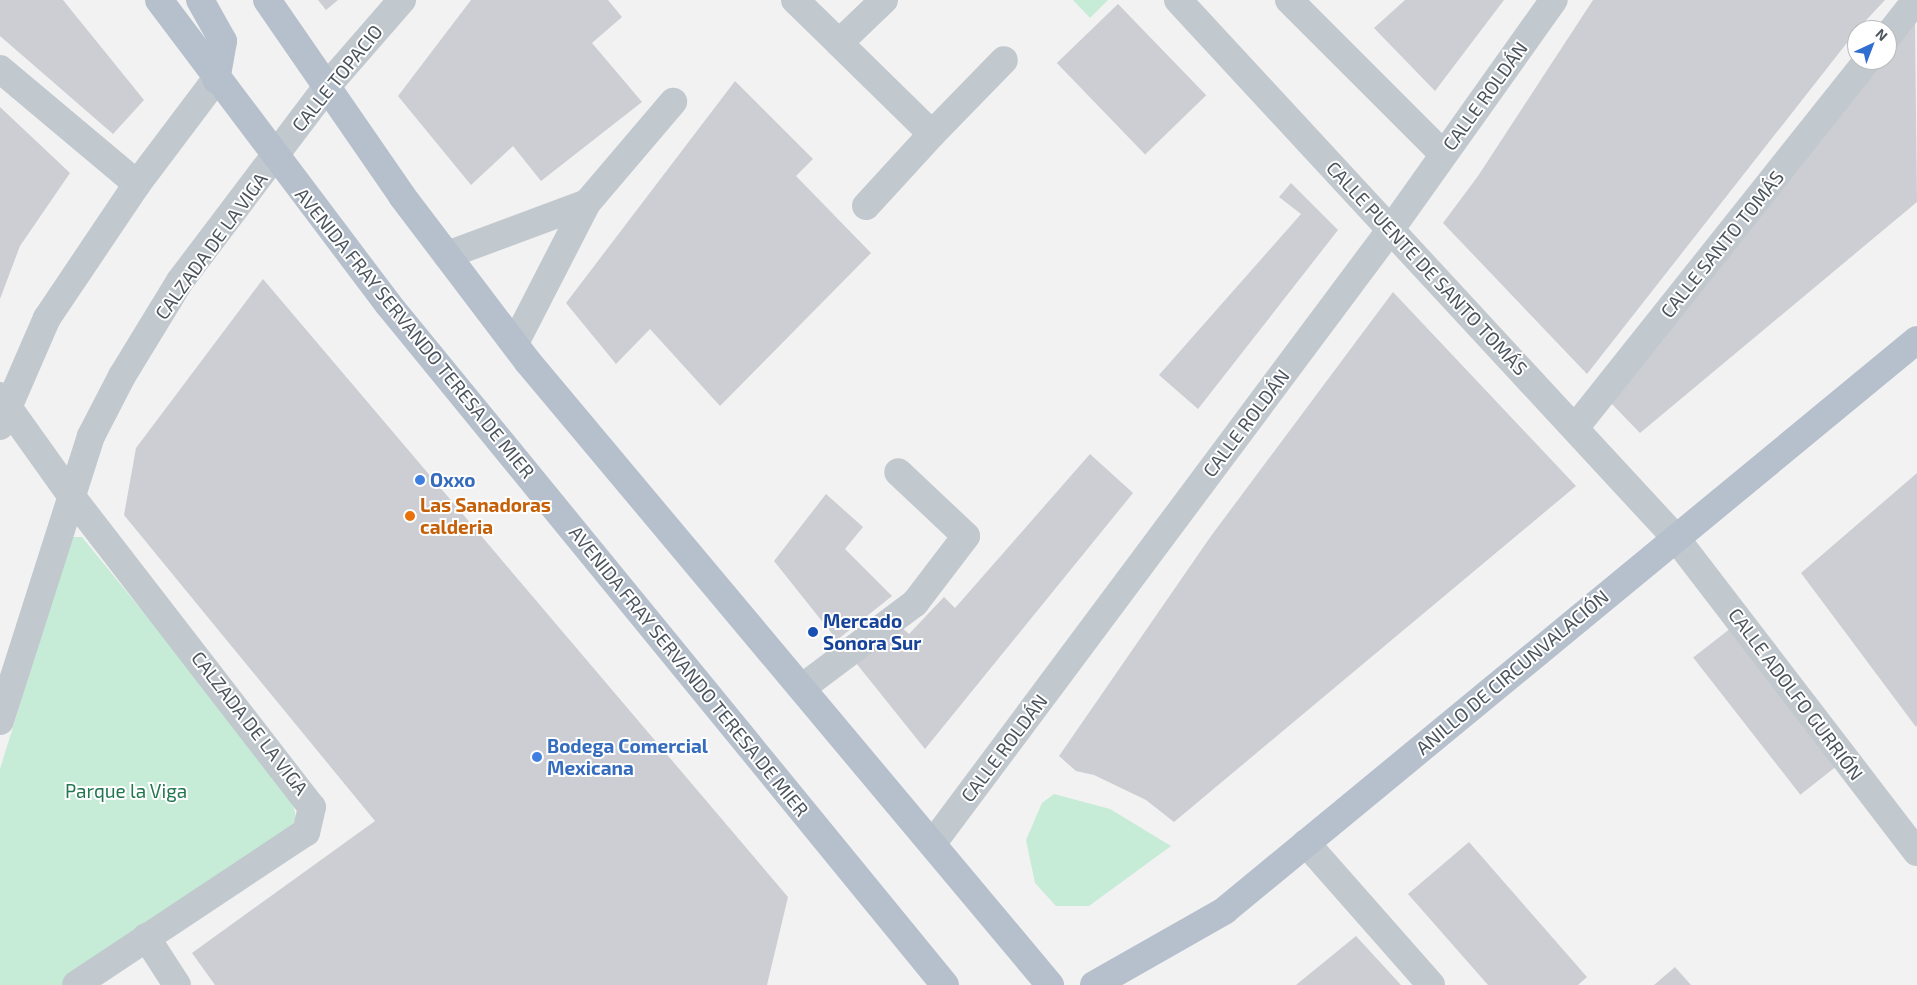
<!DOCTYPE html>
<meta charset="utf-8">
<style>
body{margin:0}
#map{position:relative;width:1917px;height:985px;overflow:hidden;background:#f3f2f2;font-family:"Exo 2",sans-serif}
div>[style]{position:absolute}
[style*='--x']{left:calc(var(--x)*1px);top:calc(var(--y)*1px);width:calc(var(--w)*1px);rotate:calc(var(--a)*1deg)}
.green>*{inset:0;background:#c6ebd6}
.building>*{inset:0;background:#ccced3;transform-origin:0 0}
.minor>*{height:28px;margin:-14px;padding:0 14px;transform-origin:14px;border-radius:14px;background:#c1c8ce}
.major>*{height:28px;margin:-14px;padding:0 14px;transform-origin:14px;border-radius:14px;background:#b5c0cc}
.dots>*{width:14px;height:14px;translate:-50% -50%;box-sizing:border-box;border:2px solid #fff;border-radius:50%}
span{translate:-50% -50%;white-space:nowrap;text-align:center;line-height:1.15;-webkit-text-stroke:4px #fff;paint-order:stroke}
.street-label{font-size:19px;color:#4b545d}
.shop-label{font-size:19px;color:#366cbe;font-weight:700}
.left{translate:0 -50%;text-align:left}
.food-label{font-size:19px;color:#c56008;font-weight:700}
.transit-label{font-size:19px;color:#164399;font-weight:700}
.park-label{font-size:19px;color:#237750}
.north{position:absolute;left:1847px;top:20px;width:50px;height:50px;box-sizing:border-box;background:#fff;border:1px solid #b7bbbe;border-radius:50%;rotate:43deg;font-size:14px;font-weight:700;line-height:20px;text-align:center;color:#4b545d}
.north::after{content:'';display:block;margin:auto;width:18px;height:22px;background:#306fcf;clip-path:polygon(50% 0,100% 100%,50% 72%,0 100%)}
</style>
<div id="map">
<div class="green">
<i style="clip-path:polygon(1073px 0,1108px 0,1090px 18px)"></i>
<i style="clip-path:polygon(72px 537px,82px 537px,291px 793px,296px 818px,291px 828px,68px 985px,0 985px,0 769px)"></i>
<i style="clip-path:polygon(1054px 794px,1110px 809px,1171px 846px,1089px 906px,1056px 906px,1035px 883px,1026px 840px,1042px 803px)"></i>
</div>
<div class="building">
<i style="clip-path:polygon(0 0,63px 0,144px 100px,113px 134px,0 36px)"></i>
<i style="clip-path:polygon(318px 0,338px 0,326px 10px)"></i>
<i style="clip-path:polygon(471px 0,608px 0,622px 17px,592px 43px,642px 102px,541px 181px,513px 146px,471px 185px,398px 96px)"></i>
<i style="clip-path:polygon(1405px 0,1504px 0,1435px 91px,1374px 28px)"></i>
<i style="clip-path:polygon(1593px 0,1885px 0,1857px 30px,1587px 374px,1443px 223px,1478px 176px)"></i>
<i style="left:1118px;top:4px;width:127px;height:85px;rotate:46deg"></i>
<i style="clip-path:polygon(1915px 23px,1917px 202px,1640px 433px,1611px 403px)"></i>
<i style="clip-path:polygon(735px 81px,813px 159px,796px 176px,871px 253px,720px 406px,650px 329px,616px 364px,566px 303px)"></i>
<i style="clip-path:polygon(0 107px,70px 173px,20px 246px,0 299px)"></i>
<i style="clip-path:polygon(1291px 183px,1338px 230px,1198px 409px,1159px 375px,1301px 214px,1279px 197px)"></i>
<i style="clip-path:polygon(263px 279px,788px 897px,767px 985px,215px 985px,192px 953px,375px 821px,124px 515px,136px 448px)"></i>
<i style="clip-path:polygon(1393px 292px,1576px 486px,1174px 822px,1146px 800px,1094px 775px,1076px 771px,1059px 756px,1211px 536px)"></i>
<i style="clip-path:polygon(1090px 454px,1133px 493px,925px 749px,856px 663px,900px 626px,909px 634px,944px 597px,955px 608px)"></i>
<i style="clip-path:polygon(1917px 473px,1917px 725px,1916px 727px,1801px 573px)"></i>
<i style="clip-path:polygon(826px 494px,863px 527px,845px 549px,892px 596px,837px 640px,774px 561px)"></i>
<i style="left:1731px;top:628px;width:174px;height:48px;rotate:52deg"></i>
<i style="clip-path:polygon(1469px 842px,1587px 977px,1578px 985px,1488px 985px,1408px 894px)"></i>
<i style="clip-path:polygon(1356px 936px,1401px 985px,1296px 985px)"></i>
<i style="clip-path:polygon(1675px 967px,1691px 985px,1654px 985px)"></i>
</div>
<div class="minor">
<i style="--x:795;--y:0;--w:62;--a:44.3"></i>
<i style="--x:884;--y:0;--w:62;--a:136.3"></i>
<i style="--x:839;--y:43;--w:130;--a:44.4"></i>
<i style="--x:932;--y:134;--w:103;--a:-45.8"></i>
<i style="--x:1178;--y:0;--w:732;--a:47.22"></i>
<i style="--x:1675;--y:537;--w:397;--a:52.5"></i>
<i style="--x:1289;--y:0;--w:218;--a:45"></i>
<i style="--x:1887;--y:37;--w:47;--a:-51.9"></i>
<i style="--x:0;--y:69;--w:179;--a:40"></i>
<i style="--x:866;--y:206;--w:98;--a:-47.5"></i>
<i style="--x:447;--y:255;--w:149;--a:-20.4"></i>
<i style="--x:515;--y:343;--w:157;--a:-62.8"></i>
<i style="--x:587;--y:203;--w:133;--a:-49.6"></i>
<i style="--x:0;--y:396;--w:124;--a:54.5"></i>
<i style="--x:72;--y:497;--w:392;--a:52.3"></i>
<i style="--x:312;--y:807;--w:26;--a:103"></i>
<i style="--x:306;--y:832;--w:276;--a:146.4"></i>
<i style="--x:0;--y:426;--w:118;--a:-66.5"></i>
<i style="--x:47;--y:318;--w:161;--a:-56.1"></i>
<i style="--x:137;--y:184;--w:131;--a:-53"></i>
<i style="--x:1575;--y:428;--w:470;--a:-51.5"></i>
<i style="--x:803;--y:687;--w:140;--a:-36.9"></i>
<i style="--x:915;--y:603;--w:84;--a:-52.7"></i>
<i style="--x:966;--y:536;--w:93;--a:-136.7"></i>
<i style="--x:0;--y:721;--w:299;--a:-72.3"></i>
<i style="--x:91;--y:436;--w:68;--a:-62.7"></i>
<i style="--x:122;--y:376;--w:111;--a:-58.6"></i>
<i style="--x:180;--y:281;--w:246;--a:-52.9"></i>
<i style="--x:328;--y:85;--w:113;--a:-49"></i>
<i style="--x:933;--y:843;--w:766;--a:-53.28"></i>
<i style="--x:1391;--y:229;--w:281;--a:-54.6"></i>
<i style="--x:1306;--y:843;--w:189;--a:48.6"></i>
<i style="--x:146;--y:937;--w:57;--a:57.1"></i>
</div>
<div class="major">
<i style="--x:159;--y:0;--w:381;--a:53"></i>
<i style="--x:388;--y:304;--w:880;--a:50.72"></i>
<i style="--x:200;--y:0;--w:47;--a:60.7"></i>
<i style="--x:223;--y:41;--w:39;--a:100"></i>
<i style="--x:267;--y:0;--w:238;--a:55.4"></i>
<i style="--x:402;--y:196;--w:208;--a:52.8"></i>
<i style="--x:528;--y:362;--w:813;--a:50.04"></i>
<i style="--x:1094;--y:985;--w:150;--a:-29.6"></i>
<i style="--x:1224;--y:911;--w:898;--a:-39.49"></i>
</div>
<div class="dots">
<i style="left:420px;top:480px;background:#3f7fe0"></i>
<i style="left:410px;top:516px;background:#e8710a"></i>
<i style="left:813px;top:632px;background:#1a4fb4"></i>
<i style="left:537px;top:757px;background:#3f7fe0"></i>
</div>
<div class="street-label">
<span style="left:337px;top:78px;rotate:-51deg">CALLE TOPACIO</span>
<span style="left:1485px;top:96px;rotate:-54deg">CALLE ROLDÁN</span>
<span style="left:1722px;top:244px;rotate:-51deg">CALLE SANTO TOMÁS</span>
<span style="left:211px;top:246px;rotate:-54deg">CALZADA DE LA VIGA</span>
<span style="left:1427px;top:268px;rotate:47deg">CALLE PUENTE DE SANTO TOMÁS</span>
<span style="left:415px;top:333px;rotate:51deg">AVENIDA FRAY SERVANDO TERESA DE MIER</span>
<span style="left:1246px;top:423px;rotate:-53deg">CALLE ROLDÁN</span>
<span style="left:689px;top:671px;rotate:51deg">AVENIDA FRAY SERVANDO TERESA DE MIER</span>
<span style="left:1512px;top:672px;rotate:-40deg">ANILLO DE CIRCUNVALACIÓN</span>
<span style="left:1796px;top:694px;rotate:53deg">CALLE ADOLFO GURRIÓN</span>
<span style="left:250px;top:723px;rotate:52deg">CALZADA DE LA VIGA</span>
<span style="left:1004px;top:748px;rotate:-53deg">CALLE ROLDÁN</span>
</div>
<div class="shop-label">
<span class="left" style="left:430px;top:480px">Oxxo</span>
<span class="left" style="left:547px;top:757px">Bodega Comercial<br>Mexicana</span>
</div>
<div class="food-label">
<span class="left" style="left:420px;top:516px">Las Sanadoras<br>calderia</span>
</div>
<div class="transit-label">
<span class="left" style="left:823px;top:632px">Mercado<br>Sonora Sur</span>
</div>
<div class="park-label">
<span style="left:126px;top:791px">Parque la Viga</span>
</div>
<div class="north">N</div>
</div>
